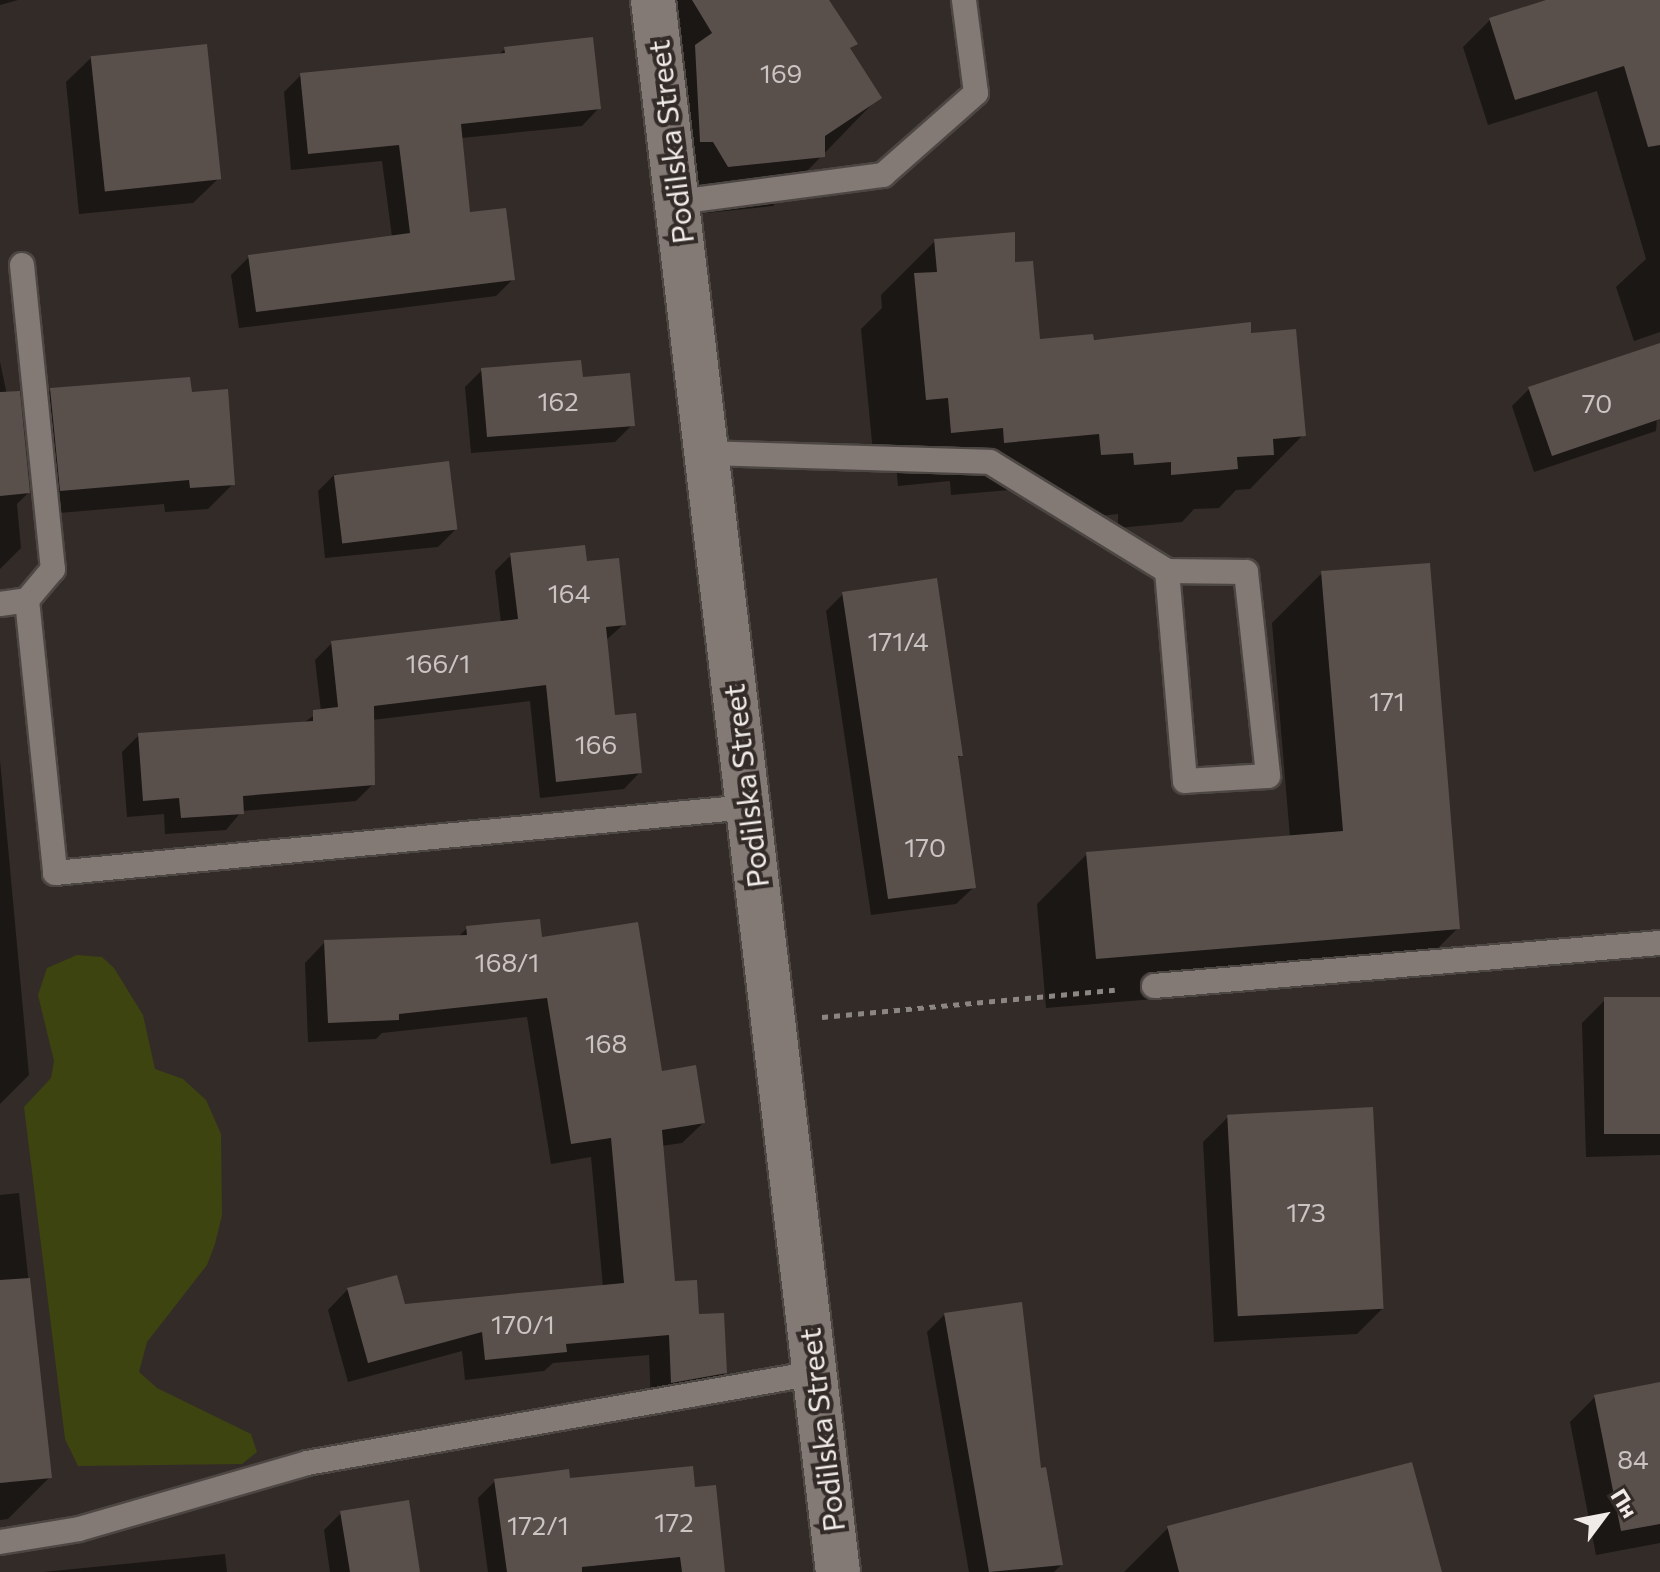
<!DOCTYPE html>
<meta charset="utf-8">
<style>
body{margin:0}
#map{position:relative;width:1660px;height:1572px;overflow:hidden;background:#332b27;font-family:Commissioner,sans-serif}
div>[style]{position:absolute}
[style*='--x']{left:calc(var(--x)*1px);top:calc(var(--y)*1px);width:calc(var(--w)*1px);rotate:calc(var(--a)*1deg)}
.green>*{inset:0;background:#3e4410}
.shadow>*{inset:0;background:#0007}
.building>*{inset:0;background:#59504c;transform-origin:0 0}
.path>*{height:5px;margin-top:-2.5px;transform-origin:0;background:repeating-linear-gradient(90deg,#8c8683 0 6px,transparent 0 12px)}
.roads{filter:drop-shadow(2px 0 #4d4744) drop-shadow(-2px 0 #4d4744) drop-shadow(0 2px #4d4744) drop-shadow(0 -2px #4d4744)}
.service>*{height:24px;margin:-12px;padding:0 12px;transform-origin:12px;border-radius:12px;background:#837975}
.minor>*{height:44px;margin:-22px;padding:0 22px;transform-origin:22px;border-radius:22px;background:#837975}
span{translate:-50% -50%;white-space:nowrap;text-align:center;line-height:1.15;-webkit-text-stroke:8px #332b27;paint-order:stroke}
.number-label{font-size:26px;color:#cac4c2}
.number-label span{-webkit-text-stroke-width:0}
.street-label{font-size:30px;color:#f0ebe9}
.north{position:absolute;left:1564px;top:1476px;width:80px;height:80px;-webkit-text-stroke:6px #332b27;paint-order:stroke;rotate:58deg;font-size:22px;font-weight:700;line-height:32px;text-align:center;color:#f0ebe9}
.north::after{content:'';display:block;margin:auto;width:28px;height:36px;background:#f0ebe9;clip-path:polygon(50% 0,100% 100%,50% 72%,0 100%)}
</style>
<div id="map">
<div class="green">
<i style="clip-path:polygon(77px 955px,102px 957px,114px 968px,143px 1015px,155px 1069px,183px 1079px,206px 1100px,221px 1134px,222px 1215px,215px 1244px,207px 1265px,147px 1342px,139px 1372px,157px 1388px,251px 1434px,257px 1452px,242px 1464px,78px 1466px,65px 1439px,24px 1107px,51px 1078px,54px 1061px,38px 995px,47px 968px)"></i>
</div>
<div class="shadow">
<i style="clip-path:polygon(0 0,18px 0,0 5px)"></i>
<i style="clip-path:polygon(665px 0,826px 0,855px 43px,848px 50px,879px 97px,773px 206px,678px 216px,663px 191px,651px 191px,647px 58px,681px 24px)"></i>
<i style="clip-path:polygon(1553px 0,1660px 0,1660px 332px,1634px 341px,1616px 287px,1646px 259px,1597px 91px,1488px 125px,1463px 47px,1490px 20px)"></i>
<i style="clip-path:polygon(505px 49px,599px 108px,582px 126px,461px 138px,468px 214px,513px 279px,496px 296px,239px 328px,231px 275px,249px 257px,392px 237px,382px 161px,291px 170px,284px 92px,301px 75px,497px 56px)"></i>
<i style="clip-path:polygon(92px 57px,219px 178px,193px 203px,79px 214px,66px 82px)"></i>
<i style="clip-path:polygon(935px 241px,1013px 265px,1038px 341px,1249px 336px,1303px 435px,1250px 489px,1236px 490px,1219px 508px,1194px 509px,1182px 522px,1118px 528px,1118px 514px,1081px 518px,1046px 487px,951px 495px,950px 481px,898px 486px,895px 451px,873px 452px,861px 329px,882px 308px,881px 295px)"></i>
<i style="clip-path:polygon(0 362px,28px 493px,17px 504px,21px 548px,0 569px)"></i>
<i style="clip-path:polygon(482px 370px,581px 379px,632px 425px,615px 442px,471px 453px,465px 387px)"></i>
<i style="clip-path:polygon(1660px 375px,1656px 431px,1534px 472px,1512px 406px,1529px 389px)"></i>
<i style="clip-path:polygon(51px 390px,190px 394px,233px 484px,208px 509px,165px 512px,164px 504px,36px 515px,25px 416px)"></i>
<i style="clip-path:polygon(335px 474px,455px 530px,438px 547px,325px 558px,318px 491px)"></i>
<i style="clip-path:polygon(511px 555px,585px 564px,624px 624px,605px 641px,613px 717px,640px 772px,624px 789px,540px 798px,530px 701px,372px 720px,373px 784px,356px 801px,242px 811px,226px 830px,165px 834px,164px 814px,127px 817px,122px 752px,139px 735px,303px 723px,321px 711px,315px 660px,332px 643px,501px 623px,495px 571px)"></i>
<i style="clip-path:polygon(1322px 573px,1458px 928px,1408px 978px,1046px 1008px,1037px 904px,1087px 854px,1290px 837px,1272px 623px)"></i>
<i style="clip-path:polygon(843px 594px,961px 755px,956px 760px,974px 887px,956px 904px,871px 915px,826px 611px)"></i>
<i style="clip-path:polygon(0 760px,29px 1075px,0 1104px)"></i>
<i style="clip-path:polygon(467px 928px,540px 939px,703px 1123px,682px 1143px,661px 1146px,673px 1283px,697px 1316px,725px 1373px,704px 1393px,651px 1402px,649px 1355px,553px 1363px,544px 1371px,465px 1380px,462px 1351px,348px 1382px,328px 1310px,348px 1289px,404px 1306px,603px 1287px,591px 1157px,551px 1164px,527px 1017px,382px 1033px,376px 1039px,308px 1042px,305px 963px,325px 942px,458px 937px)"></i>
<i style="clip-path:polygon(1660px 999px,1660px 1155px,1586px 1157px,1582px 1023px,1605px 1000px)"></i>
<i style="clip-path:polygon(1228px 1117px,1383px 1308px,1357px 1334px,1214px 1342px,1203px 1142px)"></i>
<i style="clip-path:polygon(19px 1193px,50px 1477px,8px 1519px,0 1520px,0 1195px)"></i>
<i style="clip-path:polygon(944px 1315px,1040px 1470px,1061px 1565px,1054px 1572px,969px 1572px,927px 1332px)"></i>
<i style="clip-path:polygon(1660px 1384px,1660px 1543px,1596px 1555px,1570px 1422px,1595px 1397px)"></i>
<i style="clip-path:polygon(569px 1480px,693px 1489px,723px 1572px,488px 1572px,478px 1498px,495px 1481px)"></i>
<i style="clip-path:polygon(341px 1513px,418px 1572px,330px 1572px,324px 1530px)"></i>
<i style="clip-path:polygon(1168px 1528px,1440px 1572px,1124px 1572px)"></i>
<i style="clip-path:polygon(225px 1554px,227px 1572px,43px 1572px)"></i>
</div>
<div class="building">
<i style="clip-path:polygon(692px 0,829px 0,858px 44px,850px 48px,882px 98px,825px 136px,825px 157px,728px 167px,713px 142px,700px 142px,695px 45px,712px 33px)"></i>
<i style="clip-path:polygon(1546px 0,1660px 0,1660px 145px,1648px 147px,1624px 66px,1515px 100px,1489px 18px)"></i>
<i style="clip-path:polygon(593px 37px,601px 109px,461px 124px,470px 212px,506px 208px,515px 280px,256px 312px,248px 255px,410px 233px,399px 145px,308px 154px,300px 73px,505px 53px,504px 47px)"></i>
<i style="left:207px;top:44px;width:136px;height:117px;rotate:84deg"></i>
<i style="clip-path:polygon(1015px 232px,1015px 262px,1033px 261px,1040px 339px,1093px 334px,1094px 340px,1251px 322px,1251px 333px,1296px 329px,1306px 436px,1273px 439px,1274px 455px,1237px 457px,1238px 469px,1171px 475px,1171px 462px,1134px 465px,1133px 453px,1101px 455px,1099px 434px,1004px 443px,1003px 428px,951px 433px,948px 398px,926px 400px,914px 273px,937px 272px,934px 239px)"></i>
<i style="clip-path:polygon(1660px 343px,1660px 419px,1552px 456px,1528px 387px)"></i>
<i style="clip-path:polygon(581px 360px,583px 377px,630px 373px,635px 426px,487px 437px,481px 368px)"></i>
<i style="clip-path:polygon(190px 377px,192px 392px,228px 389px,235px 485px,190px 488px,189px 480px,60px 491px,50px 388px)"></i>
<i style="clip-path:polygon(20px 391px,30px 493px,0 496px,0 392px)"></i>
<i style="left:449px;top:461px;width:69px;height:116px;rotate:83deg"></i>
<i style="clip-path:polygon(585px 545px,587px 561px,619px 558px,626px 625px,606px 627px,615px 715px,636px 713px,642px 773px,556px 782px,546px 685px,374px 706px,375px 785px,243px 796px,244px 814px,181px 818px,179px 798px,143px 801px,138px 733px,313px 721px,313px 710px,338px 707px,331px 641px,518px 619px,510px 553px)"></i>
<i style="clip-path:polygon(1430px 563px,1460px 929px,1096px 959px,1086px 852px,1343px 831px,1321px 571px)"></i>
<i style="clip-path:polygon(937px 578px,963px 756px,958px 756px,976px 888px,888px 899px,842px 592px)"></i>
<i style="clip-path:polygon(540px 919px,542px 937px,638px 922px,662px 1071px,696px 1065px,705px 1123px,662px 1130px,675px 1281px,697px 1280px,699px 1314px,724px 1313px,727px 1373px,671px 1383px,669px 1335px,566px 1344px,567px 1352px,485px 1360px,482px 1332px,368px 1363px,347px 1288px,397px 1275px,405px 1304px,624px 1283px,611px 1138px,571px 1144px,547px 998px,399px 1014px,399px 1020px,328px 1023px,324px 940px,467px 935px,466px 926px)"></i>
<i style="left:1660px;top:997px;width:137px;height:56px;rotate:90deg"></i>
<i style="left:1373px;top:1107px;width:202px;height:146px;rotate:87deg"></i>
<i style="clip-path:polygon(30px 1278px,52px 1478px,0 1483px,0 1280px)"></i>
<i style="clip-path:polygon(1022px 1302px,1041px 1468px,1046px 1467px,1063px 1565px,989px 1572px,944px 1313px)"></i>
<i style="clip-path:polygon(1660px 1382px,1660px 1524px,1621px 1531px,1594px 1395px)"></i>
<i style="clip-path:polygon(1412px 1462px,1442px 1572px,1179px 1572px,1167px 1526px)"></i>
<i style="clip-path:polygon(693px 1466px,695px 1487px,716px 1485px,725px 1572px,682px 1572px,680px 1557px,582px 1567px,582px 1572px,507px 1572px,494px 1479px,569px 1469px,570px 1478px)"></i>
<i style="clip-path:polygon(409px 1500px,420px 1572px,350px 1572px,340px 1511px)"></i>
</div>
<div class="path">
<i style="--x:822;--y:1017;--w:294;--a:-5.3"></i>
</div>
<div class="roads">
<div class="service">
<i style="--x:677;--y:202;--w:208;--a:-7.5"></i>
<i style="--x:883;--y:175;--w:124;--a:-41.4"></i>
<i style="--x:976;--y:93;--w:94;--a:-97.4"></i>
<i style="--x:22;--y:265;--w:306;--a:84.2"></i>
<i style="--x:53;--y:569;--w:40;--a:130"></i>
<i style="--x:706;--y:453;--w:284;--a:1.8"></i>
<i style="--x:990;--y:462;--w:208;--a:31.6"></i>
<i style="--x:1167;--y:571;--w:79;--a:0.7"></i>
<i style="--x:1246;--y:572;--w:205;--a:83.8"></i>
<i style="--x:1268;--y:776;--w:83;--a:176.6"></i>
<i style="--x:1185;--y:781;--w:211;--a:-94.9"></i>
<i style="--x:0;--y:604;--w:27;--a:-8"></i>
<i style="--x:27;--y:600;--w:274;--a:84.1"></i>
<i style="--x:55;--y:873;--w:696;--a:-5.44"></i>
<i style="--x:1154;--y:986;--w:508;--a:-4.86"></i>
<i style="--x:0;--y:1542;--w:80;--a:-9.3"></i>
<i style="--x:79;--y:1529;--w:237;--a:-16.1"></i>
<i style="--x:307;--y:1463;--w:516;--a:-10.05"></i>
</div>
<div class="minor">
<i style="--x:653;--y:0;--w:1583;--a:83.29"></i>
</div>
</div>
<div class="number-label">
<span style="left:781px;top:73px">169</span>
<span style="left:558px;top:401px">162</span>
<span style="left:1597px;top:403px">70</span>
<span style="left:569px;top:593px">164</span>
<span style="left:898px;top:641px">171/4</span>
<span style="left:438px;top:663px">166/1</span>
<span style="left:1387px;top:701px">171</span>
<span style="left:596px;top:744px">166</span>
<span style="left:925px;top:847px">170</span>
<span style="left:507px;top:962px">168/1</span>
<span style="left:606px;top:1043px">168</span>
<span style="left:1306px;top:1212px">173</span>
<span style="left:523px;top:1324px">170/1</span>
<span style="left:1633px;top:1459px">84</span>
<span style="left:674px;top:1522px">172</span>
<span style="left:538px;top:1525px">172/1</span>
</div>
<div class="street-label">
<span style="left:670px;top:142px;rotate:-97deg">Podilska Street</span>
<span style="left:745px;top:786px;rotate:-97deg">Podilska Street</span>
<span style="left:821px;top:1430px;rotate:-97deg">Podilska Street</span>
</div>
<div class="north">Пн</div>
</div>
